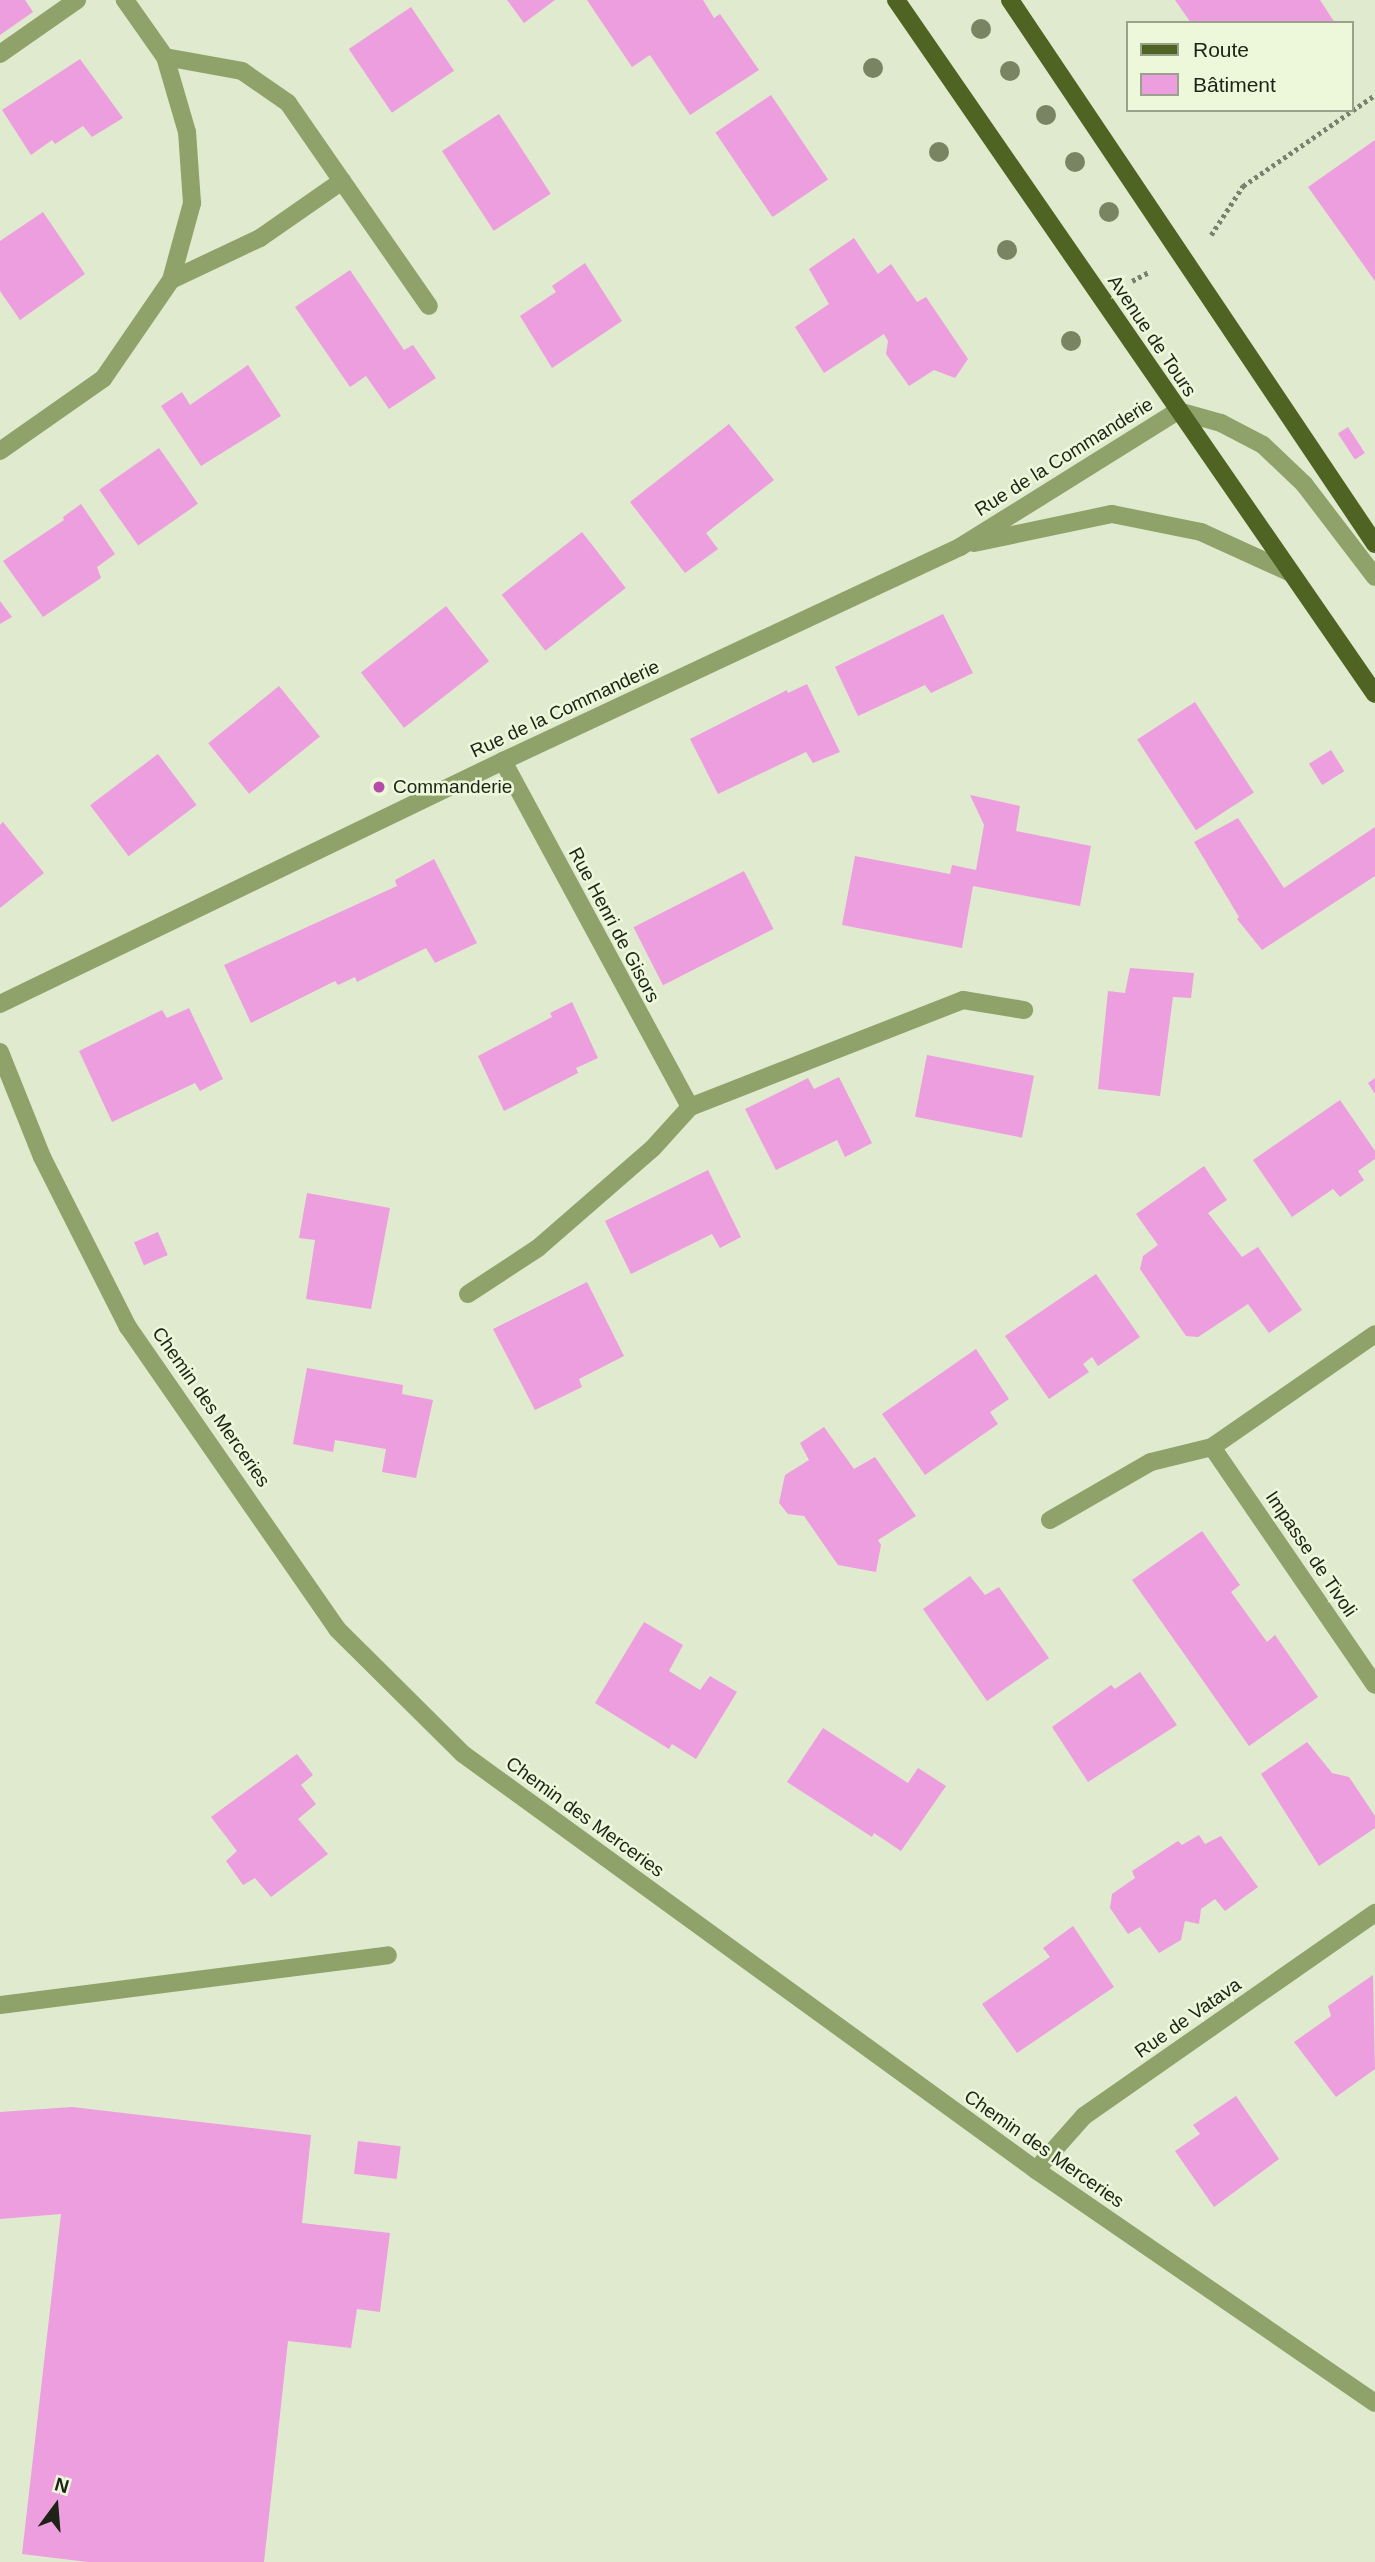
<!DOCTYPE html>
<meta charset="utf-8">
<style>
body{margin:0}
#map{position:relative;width:1375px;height:2562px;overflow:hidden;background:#e0eace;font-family:Arial,sans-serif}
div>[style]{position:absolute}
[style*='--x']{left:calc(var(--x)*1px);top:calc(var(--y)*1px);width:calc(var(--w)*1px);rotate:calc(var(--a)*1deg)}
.building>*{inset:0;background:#ed9edf;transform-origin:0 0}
.path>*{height:4.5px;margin-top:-2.25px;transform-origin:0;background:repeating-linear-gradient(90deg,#7a806d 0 3.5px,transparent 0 7px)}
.minor>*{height:18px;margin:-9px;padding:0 9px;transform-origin:9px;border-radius:9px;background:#8ea269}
.major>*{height:18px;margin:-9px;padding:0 9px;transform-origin:9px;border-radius:9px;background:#4f6422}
.trees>*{width:20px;height:20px;margin:-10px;border-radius:50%;background:#798462}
.dots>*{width:19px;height:19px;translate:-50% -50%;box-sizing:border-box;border:4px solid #edf8db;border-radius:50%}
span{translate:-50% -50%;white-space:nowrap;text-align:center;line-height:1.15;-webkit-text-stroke:5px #edf8db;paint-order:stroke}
.street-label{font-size:19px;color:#1e2217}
.poi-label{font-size:19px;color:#1e2217}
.left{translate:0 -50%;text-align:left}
.legend{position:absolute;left:1126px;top:21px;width:228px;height:91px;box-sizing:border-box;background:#edf8db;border:2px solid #9aa28d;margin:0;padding:9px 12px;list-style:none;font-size:21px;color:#1e2217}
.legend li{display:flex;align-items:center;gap:14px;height:35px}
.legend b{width:35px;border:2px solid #9aa28d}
.north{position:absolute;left:21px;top:2471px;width:70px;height:70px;-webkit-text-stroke:5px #edf8db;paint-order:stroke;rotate:16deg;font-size:19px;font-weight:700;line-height:28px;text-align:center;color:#1e2217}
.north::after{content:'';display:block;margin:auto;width:24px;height:32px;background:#1e2217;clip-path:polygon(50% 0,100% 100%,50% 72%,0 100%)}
</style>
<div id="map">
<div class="building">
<i style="clip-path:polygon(0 0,25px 0,33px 12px,0 35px)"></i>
<i style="clip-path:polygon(507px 0,555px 0,524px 23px)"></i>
<i style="clip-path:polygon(587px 0,703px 0,714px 18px,720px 14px,759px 70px,690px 115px,650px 55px,632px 67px)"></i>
<i style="clip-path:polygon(1175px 0,1320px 0,1335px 23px,1191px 23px)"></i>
<i style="left:411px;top:7px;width:77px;height:75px;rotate:56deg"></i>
<i style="clip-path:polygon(80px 59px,123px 118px,92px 137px,83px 126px,55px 144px,52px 140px,31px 155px,2px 110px)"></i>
<i style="left:771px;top:95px;width:102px;height:67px;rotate:56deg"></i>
<i style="left:499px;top:114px;width:95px;height:68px;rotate:57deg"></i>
<i style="clip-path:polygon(1375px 140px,1375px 281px,1308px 187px)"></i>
<i style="clip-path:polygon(43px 212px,85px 274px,20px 320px,0 291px,0 241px)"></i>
<i style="clip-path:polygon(854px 238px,878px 274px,891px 264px,917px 302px,926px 297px,968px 359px,955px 378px,934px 370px,909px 386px,886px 354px,888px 341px,884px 334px,824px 373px,795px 327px,829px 304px,809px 269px)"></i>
<i style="clip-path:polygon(585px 263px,622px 321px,552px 368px,520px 316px,556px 292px,552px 286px)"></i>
<i style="clip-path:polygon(350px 270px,404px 350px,413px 345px,436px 378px,389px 409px,366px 376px,350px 387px,295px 307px)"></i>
<i style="clip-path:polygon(248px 365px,281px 416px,201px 466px,161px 406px,182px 392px,190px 405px)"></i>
<i style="clip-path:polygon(729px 424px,774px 480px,706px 533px,718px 549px,685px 573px,630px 502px)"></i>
<i style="left:1348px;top:427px;width:31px;height:12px;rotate:57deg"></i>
<i style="left:159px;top:448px;width:68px;height:73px;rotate:55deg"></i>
<i style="clip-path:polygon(81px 504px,115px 554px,97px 567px,101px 578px,43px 617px,3px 561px,64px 520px,63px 517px)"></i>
<i style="left:582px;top:532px;width:71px;height:102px;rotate:52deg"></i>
<i style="clip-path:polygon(0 601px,12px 617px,0 624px)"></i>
<i style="left:446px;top:606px;width:70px;height:108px;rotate:52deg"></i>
<i style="clip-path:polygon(943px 614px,973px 673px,931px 693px,925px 685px,858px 716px,835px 667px)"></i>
<i style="clip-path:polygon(807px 684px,840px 752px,813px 763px,806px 752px,718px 794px,690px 739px,787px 690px,788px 693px)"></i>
<i style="left:279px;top:686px;width:65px;height:91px;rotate:51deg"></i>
<i style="left:1195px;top:702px;width:108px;height:69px;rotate:57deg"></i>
<i style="left:1331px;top:750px;width:25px;height:26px;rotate:58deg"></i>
<i style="left:158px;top:754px;width:64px;height:85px;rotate:53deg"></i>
<i style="clip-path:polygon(970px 795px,1020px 806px,1016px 831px,1091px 846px,1080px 906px,973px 886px,962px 948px,842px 925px,855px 856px,950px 874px,952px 865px,976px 870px,984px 825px)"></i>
<i style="clip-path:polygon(1238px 818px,1284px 888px,1375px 827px,1375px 876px,1262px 950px,1237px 919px,1239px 917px,1194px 842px)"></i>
<i style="clip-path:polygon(3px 822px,44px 873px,0 908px,0 825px)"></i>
<i style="clip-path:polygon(434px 859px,477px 943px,435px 963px,426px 948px,357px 982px,355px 977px,338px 985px,335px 981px,251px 1023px,224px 965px,397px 886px,395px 880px)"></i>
<i style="left:744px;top:871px;width:65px;height:124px;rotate:63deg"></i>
<i style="clip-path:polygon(1130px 968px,1194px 973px,1191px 998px,1173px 997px,1160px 1096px,1098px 1089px,1108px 991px,1125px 993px)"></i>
<i style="clip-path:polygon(572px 1002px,598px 1058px,576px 1068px,578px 1073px,504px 1111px,478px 1056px,552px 1017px,550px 1013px)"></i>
<i style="clip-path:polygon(189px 1008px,223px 1079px,200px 1091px,195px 1083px,112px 1122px,79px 1051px,162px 1010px,167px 1018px)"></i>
<i style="left:927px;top:1055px;width:109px;height:63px;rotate:11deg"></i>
<i style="clip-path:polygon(839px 1077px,872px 1143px,845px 1157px,837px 1140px,776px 1170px,745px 1109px,808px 1078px,814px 1089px)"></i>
<i style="clip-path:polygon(1375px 1078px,1375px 1094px,1368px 1083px)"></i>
<i style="clip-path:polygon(1340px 1100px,1375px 1151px,1375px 1159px,1358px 1171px,1364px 1180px,1340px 1197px,1333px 1189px,1292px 1217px,1253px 1160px)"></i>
<i style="clip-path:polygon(1204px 1166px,1227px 1200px,1208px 1213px,1242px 1257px,1258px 1247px,1302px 1310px,1269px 1333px,1248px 1304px,1198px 1337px,1186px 1336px,1140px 1269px,1143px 1256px,1158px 1245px,1136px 1214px)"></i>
<i style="clip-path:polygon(708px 1170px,741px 1237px,720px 1248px,712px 1234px,631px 1274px,605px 1221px)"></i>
<i style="clip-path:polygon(307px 1193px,390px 1208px,371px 1309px,306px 1299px,315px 1240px,299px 1238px)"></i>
<i style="left:158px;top:1232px;width:25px;height:26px;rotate:67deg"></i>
<i style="clip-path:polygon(1096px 1274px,1140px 1337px,1098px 1366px,1092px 1357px,1083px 1364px,1089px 1372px,1049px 1399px,1005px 1336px)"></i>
<i style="clip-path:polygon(587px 1282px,624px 1356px,579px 1379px,582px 1387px,535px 1410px,493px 1329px)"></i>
<i style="clip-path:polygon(976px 1349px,1009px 1399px,990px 1412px,998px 1424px,925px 1475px,882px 1414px)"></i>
<i style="clip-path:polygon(307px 1368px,403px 1385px,402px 1394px,433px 1400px,416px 1478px,382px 1472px,386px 1449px,335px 1440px,333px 1452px,293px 1444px)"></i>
<i style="clip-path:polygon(824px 1427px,854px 1469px,875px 1457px,916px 1516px,878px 1540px,881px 1545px,876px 1572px,838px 1565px,804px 1516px,788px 1514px,779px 1503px,785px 1475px,809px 1460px,800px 1443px)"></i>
<i style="clip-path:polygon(1202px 1531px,1240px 1585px,1231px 1592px,1267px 1642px,1275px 1635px,1318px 1697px,1249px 1746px,1132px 1580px)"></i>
<i style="clip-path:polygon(970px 1576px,985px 1595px,999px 1587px,1049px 1658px,987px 1701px,923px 1609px)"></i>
<i style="clip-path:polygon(644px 1622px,683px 1645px,669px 1671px,700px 1690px,710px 1676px,737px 1692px,696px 1759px,672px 1744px,669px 1749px,595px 1703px)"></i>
<i style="clip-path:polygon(1140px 1672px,1177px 1725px,1088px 1782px,1052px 1727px,1111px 1685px,1115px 1689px)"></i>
<i style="clip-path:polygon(823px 1728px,908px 1783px,918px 1768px,946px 1786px,901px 1851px,874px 1833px,872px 1837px,787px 1782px)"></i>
<i style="clip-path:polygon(1307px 1742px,1332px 1773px,1349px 1777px,1375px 1816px,1375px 1828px,1319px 1866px,1261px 1774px)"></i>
<i style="clip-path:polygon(297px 1754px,313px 1775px,301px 1785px,316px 1804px,298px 1819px,328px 1854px,271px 1897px,255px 1878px,243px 1885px,226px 1861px,237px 1851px,211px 1817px)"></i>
<i style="clip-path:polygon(1199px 1835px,1205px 1844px,1221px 1836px,1258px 1887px,1225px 1911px,1215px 1899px,1201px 1909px,1199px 1924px,1185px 1921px,1181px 1940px,1159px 1953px,1140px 1927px,1128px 1934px,1110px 1908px,1112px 1894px,1135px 1878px,1132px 1871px,1178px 1841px,1182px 1845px)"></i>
<i style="clip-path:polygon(1073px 1926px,1114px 1987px,1017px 2053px,982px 2004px,1050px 1957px,1043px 1948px)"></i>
<i style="clip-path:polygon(1373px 1975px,1375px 2069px,1336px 2097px,1294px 2042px,1331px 2016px,1328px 2006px)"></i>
<i style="clip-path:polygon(1236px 2096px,1279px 2159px,1214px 2207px,1175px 2151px,1200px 2134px,1193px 2125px)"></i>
<i style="clip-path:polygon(72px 2107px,311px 2135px,302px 2223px,390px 2233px,380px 2312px,357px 2309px,351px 2348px,288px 2341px,264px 2562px,88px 2562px,22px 2554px,61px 2214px,0 2219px,0 2112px)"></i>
<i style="left:358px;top:2141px;width:43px;height:33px;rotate:7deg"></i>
</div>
<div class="path">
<i style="--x:1211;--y:235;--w:59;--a:-56.9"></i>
<i style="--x:1243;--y:186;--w:160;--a:-34.6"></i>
<i style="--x:1132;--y:281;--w:19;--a:-28"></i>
</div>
<div class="minor">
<i style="--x:0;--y:54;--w:94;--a:-35"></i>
<i style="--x:165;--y:57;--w:78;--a:10.3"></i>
<i style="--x:242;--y:71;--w:56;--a:34.8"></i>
<i style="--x:288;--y:103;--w:95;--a:55.3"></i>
<i style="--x:342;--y:181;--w:100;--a:145.2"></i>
<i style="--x:260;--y:238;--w:98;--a:154.7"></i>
<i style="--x:342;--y:181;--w:152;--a:55.2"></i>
<i style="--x:0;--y:451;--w:126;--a:-35"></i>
<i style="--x:103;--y:379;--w:120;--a:-55.5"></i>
<i style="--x:171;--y:280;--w:80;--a:-74.7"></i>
<i style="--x:192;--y:203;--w:71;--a:-94"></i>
<i style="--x:187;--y:132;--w:78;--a:-106.3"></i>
<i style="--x:165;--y:57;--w:70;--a:-125.1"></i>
<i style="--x:974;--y:543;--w:141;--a:-11.9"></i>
<i style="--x:1112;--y:514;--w:91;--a:11.4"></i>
<i style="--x:1201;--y:532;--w:99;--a:24.5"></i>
<i style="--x:503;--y:761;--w:393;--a:61.6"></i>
<i style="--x:0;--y:1004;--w:559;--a:-25.79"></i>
<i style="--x:503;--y:761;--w:505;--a:-25.09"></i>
<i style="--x:960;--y:547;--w:257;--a:-32"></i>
<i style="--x:1178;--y:411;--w:45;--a:15.6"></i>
<i style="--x:1221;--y:423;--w:47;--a:27.6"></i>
<i style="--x:1263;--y:445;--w:57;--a:43.6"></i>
<i style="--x:1304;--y:484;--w:117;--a:52.6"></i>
<i style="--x:0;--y:1052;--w:113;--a:68.2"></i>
<i style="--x:42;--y:1157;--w:191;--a:63.2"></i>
<i style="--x:128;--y:1327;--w:367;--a:55.3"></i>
<i style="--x:337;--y:1629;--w:177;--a:44.8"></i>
<i style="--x:463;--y:1754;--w:708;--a:35.98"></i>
<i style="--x:1036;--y:2170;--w:411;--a:34.5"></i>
<i style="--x:468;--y:1294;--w:84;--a:-33.3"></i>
<i style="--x:538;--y:1248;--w:152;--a:-41"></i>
<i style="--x:653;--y:1148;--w:55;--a:-47.9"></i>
<i style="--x:690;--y:1107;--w:293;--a:-21.4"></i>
<i style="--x:963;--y:1000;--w:62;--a:9.3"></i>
<i style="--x:1212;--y:1447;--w:288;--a:55.6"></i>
<i style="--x:1050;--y:1520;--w:116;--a:-29.9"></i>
<i style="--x:1151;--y:1462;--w:63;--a:-13.8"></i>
<i style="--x:1212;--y:1447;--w:198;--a:-34.7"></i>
<i style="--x:0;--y:2005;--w:391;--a:-7.3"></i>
<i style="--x:1036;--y:2170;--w:72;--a:-48.4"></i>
<i style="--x:1084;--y:2116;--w:355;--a:-34.9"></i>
</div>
<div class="major">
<i style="--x:896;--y:0;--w:843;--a:55.39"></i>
<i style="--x:1010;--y:0;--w:655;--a:56.14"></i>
</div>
<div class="trees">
<i style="left:981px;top:29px"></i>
<i style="left:873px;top:68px"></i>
<i style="left:1010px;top:71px"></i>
<i style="left:1046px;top:115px"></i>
<i style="left:939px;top:152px"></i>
<i style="left:1075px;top:162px"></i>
<i style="left:1109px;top:212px"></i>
<i style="left:1007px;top:250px"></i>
<i style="left:1071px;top:341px"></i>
</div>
<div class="dots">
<i style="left:379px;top:787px;background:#b84aa8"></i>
</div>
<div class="street-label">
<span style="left:1152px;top:336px;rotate:56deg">Avenue de Tours</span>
<span style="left:1064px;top:457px;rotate:-32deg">Rue de la Commanderie</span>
<span style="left:565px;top:709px;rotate:-25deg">Rue de la Commanderie</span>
<span style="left:614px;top:925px;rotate:62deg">Rue Henri de Gisors</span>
<span style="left:211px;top:1407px;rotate:55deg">Chemin des Merceries</span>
<span style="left:1311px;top:1554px;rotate:56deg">Impasse de Tivoli</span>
<span style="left:585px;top:1817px;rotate:36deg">Chemin des Merceries</span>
<span style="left:1188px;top:2018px;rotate:-35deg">Rue de Vatava</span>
<span style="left:1044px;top:2149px;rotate:35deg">Chemin des Merceries</span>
</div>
<div class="poi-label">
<span class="left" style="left:393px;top:787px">Commanderie</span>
</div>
<ul class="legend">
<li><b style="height:9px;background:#4f6422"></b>Route</li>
<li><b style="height:19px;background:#ed9edf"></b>Bâtiment</li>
</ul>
<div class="north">N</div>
</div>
